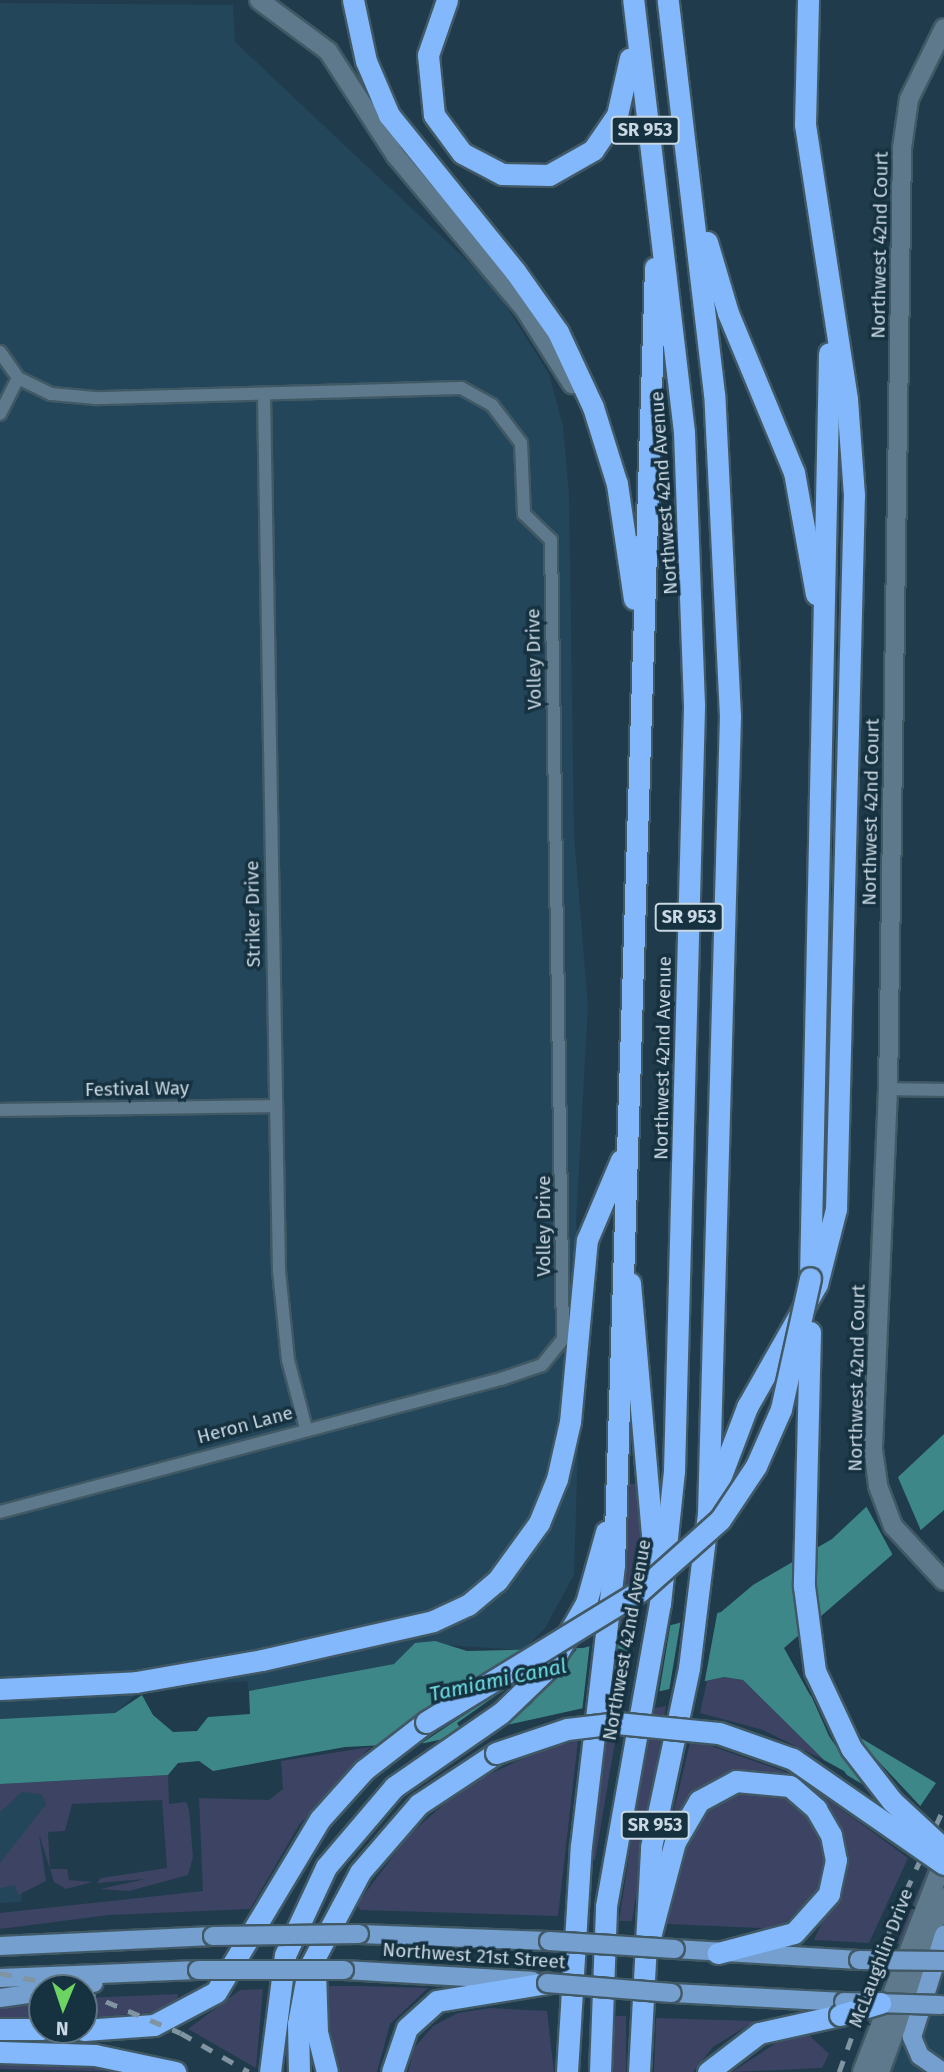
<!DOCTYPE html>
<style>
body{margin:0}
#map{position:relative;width:944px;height:2072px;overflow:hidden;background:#203b4b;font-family:"Fira Sans",sans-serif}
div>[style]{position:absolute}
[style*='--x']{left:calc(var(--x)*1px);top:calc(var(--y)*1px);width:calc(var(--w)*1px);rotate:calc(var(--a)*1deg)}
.built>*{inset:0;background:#24465a}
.green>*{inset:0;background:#3c4363;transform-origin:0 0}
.water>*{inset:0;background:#3d8789}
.pier>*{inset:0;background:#203b4b}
.roads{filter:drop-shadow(2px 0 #415965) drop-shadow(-2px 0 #415965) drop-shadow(0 2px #415965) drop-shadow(0 -2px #415965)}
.street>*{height:12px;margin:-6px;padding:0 6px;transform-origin:6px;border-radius:6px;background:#5d798b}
.secondary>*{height:18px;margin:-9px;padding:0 9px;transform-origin:9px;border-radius:9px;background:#5d798b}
.primary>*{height:18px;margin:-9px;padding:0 9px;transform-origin:9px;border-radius:9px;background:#749fcf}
.highway>*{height:21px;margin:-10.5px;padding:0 10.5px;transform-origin:10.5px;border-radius:10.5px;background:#83b8fc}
.rail>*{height:4.5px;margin-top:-2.25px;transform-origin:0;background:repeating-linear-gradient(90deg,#8094a1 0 12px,transparent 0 24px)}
.bridges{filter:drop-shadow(2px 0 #415965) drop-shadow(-2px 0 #415965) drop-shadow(0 2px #415965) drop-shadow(0 -2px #415965)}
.primary-bridge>*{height:18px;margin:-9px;padding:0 9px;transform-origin:9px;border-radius:9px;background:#749fcf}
.highway-bridge>*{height:21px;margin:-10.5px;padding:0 10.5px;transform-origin:10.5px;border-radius:10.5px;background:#83b8fc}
span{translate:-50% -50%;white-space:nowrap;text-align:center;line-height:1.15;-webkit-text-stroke:7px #163140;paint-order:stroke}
.shield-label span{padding:2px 5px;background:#163140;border:2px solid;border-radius:5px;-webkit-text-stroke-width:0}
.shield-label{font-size:18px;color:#c9d8e2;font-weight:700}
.street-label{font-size:19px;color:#c9d8e2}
.water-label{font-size:21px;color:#6ddee2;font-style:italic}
.north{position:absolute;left:28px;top:1974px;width:70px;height:70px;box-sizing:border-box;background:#163140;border:2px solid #5e7481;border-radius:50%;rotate:182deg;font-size:19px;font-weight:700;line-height:28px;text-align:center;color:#c9d8e2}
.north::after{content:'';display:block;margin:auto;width:24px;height:32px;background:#6dd361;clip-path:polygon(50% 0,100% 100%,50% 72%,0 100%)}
</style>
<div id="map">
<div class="built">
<i style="clip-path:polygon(0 3px,233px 5px,235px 42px,493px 285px,549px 374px,563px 426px,569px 495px,574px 834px,588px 1007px,576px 1224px,583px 1278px,574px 1575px,545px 1628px,523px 1650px,416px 1643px,394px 1664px,249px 1691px,247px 1681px,142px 1689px,115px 1713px,0 1719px)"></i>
<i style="clip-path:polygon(0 1784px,41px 1794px,46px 1804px,30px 1829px,21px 1902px,0 1903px)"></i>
<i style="clip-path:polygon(944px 1913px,944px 2072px,882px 2072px)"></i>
</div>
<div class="green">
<i style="clip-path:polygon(630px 1484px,639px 1484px,643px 1575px,640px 1610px,618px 1626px)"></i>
<i style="clip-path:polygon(724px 1677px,743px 1680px,824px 1760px,763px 1730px,700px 1713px,707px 1681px)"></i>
<i style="clip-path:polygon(666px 1706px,632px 1921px,619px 1921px,647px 1738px,655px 1708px)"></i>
<i style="clip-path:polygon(616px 1736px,595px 1860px,588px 1859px,603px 1737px)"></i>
<i style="clip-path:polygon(691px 1739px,794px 1775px,908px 1858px,869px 1943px,814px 1940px,842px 1877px,794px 1781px,739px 1772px,701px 1789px,670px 1826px)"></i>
<i style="clip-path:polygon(578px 1741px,558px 1916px,360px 1910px,357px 1904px,408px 1836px,463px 1787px,540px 1750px)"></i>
<i style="clip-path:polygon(370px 1747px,299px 1825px,250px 1909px,109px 1915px,0 1929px,0 1913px,203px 1891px,199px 1798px,269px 1800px,283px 1789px,281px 1761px)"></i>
<i style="clip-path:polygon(168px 1775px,169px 1804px,186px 1802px,189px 1809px,193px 1857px,188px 1875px,129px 1891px,100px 1889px,146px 1879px,97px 1883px,101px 1878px,167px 1868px,162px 1800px,72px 1804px,65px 1831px,48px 1832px,50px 1869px,67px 1869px,69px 1880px,93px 1882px,66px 1889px,54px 1882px,39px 1834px,46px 1881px,18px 1895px,15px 1885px,0 1888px,0 1863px,46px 1804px,41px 1794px,22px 1792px,0 1812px,0 1784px)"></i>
<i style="clip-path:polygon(743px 1789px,784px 1795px,805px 1810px,823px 1840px,826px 1861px,819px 1889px,779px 1929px,667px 1924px,681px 1849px,705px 1807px)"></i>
<i style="clip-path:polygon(944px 1829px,944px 1847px,902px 1944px,896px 1944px)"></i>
<i style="clip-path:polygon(328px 1986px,359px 1986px,428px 1988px,390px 2024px,377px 2072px,339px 2072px,328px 2033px)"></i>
<i style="clip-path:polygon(263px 1989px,256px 2068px,188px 2029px,240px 1990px)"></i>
<i style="clip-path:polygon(178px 1994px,177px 2003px,156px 2012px,84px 2018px,84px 1998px)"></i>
<i style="clip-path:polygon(42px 2001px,42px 2018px,0 2018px,0 2007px)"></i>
<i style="clip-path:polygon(490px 2008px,547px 2011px,554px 2072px,408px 2072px,414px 2048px,433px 2026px,458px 2013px)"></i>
<i style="left:613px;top:2016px;width:13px;height:56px"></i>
<i style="clip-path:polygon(656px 2018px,755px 2021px,713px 2047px,693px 2072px,654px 2072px)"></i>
<i style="clip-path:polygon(809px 2035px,829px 2054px,822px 2068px,732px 2072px,776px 2043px)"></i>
<i style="clip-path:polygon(0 2063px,84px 2064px,137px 2072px,0 2069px)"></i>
</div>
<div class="water">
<i style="clip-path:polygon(944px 1434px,944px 1510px,784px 1648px,810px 1695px,859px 1737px,936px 1783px,895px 1843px,844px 1771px,824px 1760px,743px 1680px,724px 1677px,425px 1743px,345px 1747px,213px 1771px,199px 1761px,178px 1763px,168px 1775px,0 1784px,0 1719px,115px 1713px,142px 1695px,153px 1715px,173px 1732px,197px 1731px,208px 1717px,250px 1714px,249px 1691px,394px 1664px,415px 1643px,435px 1641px,467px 1651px,583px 1648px,721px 1612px,753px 1585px,832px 1539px)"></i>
</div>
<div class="pier">
<i style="clip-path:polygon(897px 1475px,922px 1533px,895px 1559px,865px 1504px)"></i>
<i style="clip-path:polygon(718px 1609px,704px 1685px,668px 1697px,681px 1619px)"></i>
<i style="clip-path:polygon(671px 1621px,658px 1700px,613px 1710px,562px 1721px,553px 1720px,520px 1728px,582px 1712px,590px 1642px,617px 1635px,607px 1708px,620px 1708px,635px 1631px)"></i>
<i style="clip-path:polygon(531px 1646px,577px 1649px,531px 1704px,492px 1734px,466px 1739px,457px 1723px,529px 1672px,416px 1747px,370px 1749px)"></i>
<i style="clip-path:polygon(806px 1684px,923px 1809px,898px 1846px,871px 1828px,842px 1773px,815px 1756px,862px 1784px,829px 1736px)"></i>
</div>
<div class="roads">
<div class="street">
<i style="--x:0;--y:352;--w:32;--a:55"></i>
<i style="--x:18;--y:378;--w:40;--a:116.6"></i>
<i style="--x:264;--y:395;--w:876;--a:89.02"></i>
<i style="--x:279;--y:1271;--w:89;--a:84.2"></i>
<i style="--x:288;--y:1360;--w:70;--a:75.2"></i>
<i style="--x:888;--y:1089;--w:56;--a:1"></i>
<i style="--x:0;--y:1110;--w:275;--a:-0.8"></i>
<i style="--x:0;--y:1512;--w:518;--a:-14.87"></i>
<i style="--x:501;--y:1379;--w:43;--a:-18.9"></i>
<i style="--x:542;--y:1365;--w:33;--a:-51"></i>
<i style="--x:563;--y:1339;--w:799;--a:-90.86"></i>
<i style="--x:551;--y:540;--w:37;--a:-136"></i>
<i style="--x:524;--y:514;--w:71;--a:-92.4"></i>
<i style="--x:521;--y:443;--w:48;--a:-127.3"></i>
<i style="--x:492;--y:405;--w:35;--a:-151"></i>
<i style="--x:461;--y:388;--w:366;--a:178.4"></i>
<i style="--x:95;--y:398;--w:44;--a:-174.8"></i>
<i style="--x:51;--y:394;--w:37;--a:-154"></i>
</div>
<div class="secondary">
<i style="--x:259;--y:0;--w:86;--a:36.5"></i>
<i style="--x:328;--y:51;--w:125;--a:57.1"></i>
<i style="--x:396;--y:156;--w:201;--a:50"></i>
<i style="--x:525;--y:310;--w:88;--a:57.6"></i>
<i style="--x:944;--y:28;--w:79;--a:116.2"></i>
<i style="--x:909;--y:99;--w:49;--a:98.1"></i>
<i style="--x:902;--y:148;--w:941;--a:90.85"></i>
<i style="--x:888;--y:1089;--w:360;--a:92.4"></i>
<i style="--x:873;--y:1449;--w:37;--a:82"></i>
<i style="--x:878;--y:1486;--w:43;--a:69.4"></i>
<i style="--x:893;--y:1526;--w:75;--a:47.2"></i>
<i style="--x:862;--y:2072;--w:227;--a:-68.9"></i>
<i style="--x:880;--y:2072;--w:186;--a:-69.9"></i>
</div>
<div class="primary">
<i style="--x:359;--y:1934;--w:190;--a:2.1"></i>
<i style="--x:0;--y:1946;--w:213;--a:-2.7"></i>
<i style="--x:675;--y:1949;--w:184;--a:3.4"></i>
<i style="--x:344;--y:1970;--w:188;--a:3.3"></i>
<i style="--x:0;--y:1978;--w:198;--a:-2.3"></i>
<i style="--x:65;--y:1988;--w:29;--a:-10"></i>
<i style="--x:672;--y:1993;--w:172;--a:3"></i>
<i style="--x:0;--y:1998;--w:42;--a:-8.1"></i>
<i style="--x:943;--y:2072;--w:28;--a:-145"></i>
<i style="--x:920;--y:2056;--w:21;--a:-113"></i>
<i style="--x:912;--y:2037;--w:107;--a:-72.6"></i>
</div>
<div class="highway">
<i style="--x:353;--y:0;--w:62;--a:78"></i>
<i style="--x:366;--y:61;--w:59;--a:66.9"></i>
<i style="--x:389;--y:115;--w:201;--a:51.1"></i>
<i style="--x:515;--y:271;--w:75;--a:54.8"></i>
<i style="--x:558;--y:332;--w:83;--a:65"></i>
<i style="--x:593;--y:407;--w:81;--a:72.7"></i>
<i style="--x:617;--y:484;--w:116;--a:81.6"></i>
<i style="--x:447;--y:0;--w:58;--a:109.1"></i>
<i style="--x:428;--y:55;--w:60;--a:84.3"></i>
<i style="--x:434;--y:115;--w:47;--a:53.6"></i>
<i style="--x:462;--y:153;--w:45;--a:27.7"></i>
<i style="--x:502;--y:174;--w:47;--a:1.2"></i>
<i style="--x:549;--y:175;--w:51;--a:-29.6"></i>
<i style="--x:593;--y:150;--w:42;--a:-55.6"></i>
<i style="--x:617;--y:115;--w:58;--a:-77.2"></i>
<i style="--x:707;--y:242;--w:74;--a:73.5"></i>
<i style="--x:728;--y:313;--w:172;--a:67.5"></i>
<i style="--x:794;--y:472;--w:124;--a:79.8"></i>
<i style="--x:810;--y:1278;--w:925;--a:-88.82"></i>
<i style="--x:630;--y:1283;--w:296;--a:85"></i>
<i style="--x:716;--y:1489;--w:88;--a:-69.3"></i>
<i style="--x:747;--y:1407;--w:142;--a:-60.4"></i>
<i style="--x:817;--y:1284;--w:77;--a:-75.8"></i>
<i style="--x:836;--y:1209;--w:714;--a:-88.56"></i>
<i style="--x:854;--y:495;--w:96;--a:-94.2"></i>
<i style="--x:847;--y:399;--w:278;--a:-98.7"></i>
<i style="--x:805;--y:124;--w:124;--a:-88.6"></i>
<i style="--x:0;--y:1689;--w:136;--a:-2.9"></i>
<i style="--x:136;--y:1682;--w:128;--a:-9.9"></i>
<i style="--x:262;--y:1660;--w:175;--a:-12.8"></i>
<i style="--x:433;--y:1621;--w:38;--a:-25"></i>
<i style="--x:468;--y:1605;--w:38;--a:-40"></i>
<i style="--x:497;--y:1581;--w:72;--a:-54.1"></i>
<i style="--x:539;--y:1523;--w:48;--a:-67.8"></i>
<i style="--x:557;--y:1479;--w:58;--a:-77.2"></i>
<i style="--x:570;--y:1422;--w:183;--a:-84.7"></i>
<i style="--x:587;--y:1240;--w:87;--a:-67"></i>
<i style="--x:650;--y:1937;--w:98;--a:-75.3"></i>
<i style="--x:675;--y:1842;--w:48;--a:-59.7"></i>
<i style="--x:699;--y:1801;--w:42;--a:-28.4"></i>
<i style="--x:736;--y:1781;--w:54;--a:5.3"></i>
<i style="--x:790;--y:1786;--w:35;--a:41"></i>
<i style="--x:816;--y:1809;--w:30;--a:60"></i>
<i style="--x:831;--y:1835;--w:25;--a:79"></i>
<i style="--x:836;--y:1860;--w:35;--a:102"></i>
<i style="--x:829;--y:1894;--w:52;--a:131.9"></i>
<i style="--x:794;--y:1933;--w:79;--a:165.3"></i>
<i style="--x:315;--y:1972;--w:60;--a:88.1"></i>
<i style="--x:317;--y:2032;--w:41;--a:76"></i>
<i style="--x:0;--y:2029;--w:42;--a:0"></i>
<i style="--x:84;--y:2030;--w:70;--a:-4.1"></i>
<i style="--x:154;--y:2025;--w:70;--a:-28"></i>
<i style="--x:216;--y:1992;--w:202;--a:-59"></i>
<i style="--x:320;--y:1819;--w:66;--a:-48.1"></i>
<i style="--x:364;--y:1770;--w:78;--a:-37.7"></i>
<i style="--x:0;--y:2052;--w:95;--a:1.8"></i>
<i style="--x:95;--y:2055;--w:82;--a:12"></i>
<i style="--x:270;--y:2072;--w:118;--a:-82.7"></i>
<i style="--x:285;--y:1955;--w:97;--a:-65"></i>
<i style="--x:326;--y:1867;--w:105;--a:-49.6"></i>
<i style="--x:394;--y:1787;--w:130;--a:-34.7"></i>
<i style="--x:501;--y:1713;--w:68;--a:-43.8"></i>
<i style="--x:550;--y:1666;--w:73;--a:-60.3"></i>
<i style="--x:586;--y:1603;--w:74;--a:-74.3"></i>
<i style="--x:299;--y:2072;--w:48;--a:-91.2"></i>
<i style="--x:298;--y:2024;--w:55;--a:-79.5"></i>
<i style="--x:308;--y:1970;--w:111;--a:-62"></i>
<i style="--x:360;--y:1872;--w:90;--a:-49.1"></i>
<i style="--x:419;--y:1804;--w:92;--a:-33.5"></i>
<i style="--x:392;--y:2072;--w:46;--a:-71.2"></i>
<i style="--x:407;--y:2028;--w:40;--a:-42"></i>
<i style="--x:437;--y:2001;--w:111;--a:-9.3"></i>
<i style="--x:567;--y:2072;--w:226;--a:-86.5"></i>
<i style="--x:581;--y:1846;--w:284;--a:-83.3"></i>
<i style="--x:614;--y:1564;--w:1297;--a:-88.19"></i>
<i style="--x:600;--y:2072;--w:166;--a:-87.9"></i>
<i style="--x:606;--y:1906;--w:307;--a:-79.9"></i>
<i style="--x:660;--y:1604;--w:134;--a:-84"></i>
<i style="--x:674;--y:1471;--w:766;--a:-88.5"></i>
<i style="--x:694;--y:705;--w:273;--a:-92.1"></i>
<i style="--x:684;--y:432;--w:435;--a:-96.7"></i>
<i style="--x:639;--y:2072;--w:225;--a:-86.9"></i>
<i style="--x:651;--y:1847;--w:183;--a:-78"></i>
<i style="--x:689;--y:1668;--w:156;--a:-83"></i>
<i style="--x:708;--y:1513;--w:797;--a:-88.42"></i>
<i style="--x:730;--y:716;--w:322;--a:-92.8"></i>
<i style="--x:714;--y:394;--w:397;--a:-96.7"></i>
<i style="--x:708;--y:2072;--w:64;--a:-37.4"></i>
<i style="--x:759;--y:2033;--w:83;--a:-12.5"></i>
</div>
</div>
<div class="rail">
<i style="--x:0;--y:1973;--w:75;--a:11.6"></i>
<i style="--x:84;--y:1992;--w:105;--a:22.9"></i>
<i style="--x:181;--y:2033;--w:78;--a:29.8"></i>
<i style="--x:839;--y:2072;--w:169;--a:-70.3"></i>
<i style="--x:896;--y:1913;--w:116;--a:-65.6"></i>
</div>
<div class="bridges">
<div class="primary-bridge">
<i style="--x:213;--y:1936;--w:146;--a:-0.8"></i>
<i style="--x:549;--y:1941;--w:126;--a:3.6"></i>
<i style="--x:859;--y:1960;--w:85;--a:0.7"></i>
<i style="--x:198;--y:1970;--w:146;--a:0"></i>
<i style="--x:547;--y:1983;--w:125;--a:4.6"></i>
<i style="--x:844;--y:2002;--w:97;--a:1.8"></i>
</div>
<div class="highway-bridge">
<i style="--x:810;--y:1332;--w:254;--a:91.4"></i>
<i style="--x:804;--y:1586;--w:86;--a:82.6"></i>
<i style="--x:815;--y:1671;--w:85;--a:64.9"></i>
<i style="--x:851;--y:1748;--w:67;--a:52.3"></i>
<i style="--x:892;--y:1801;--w:71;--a:42.7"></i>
<i style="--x:426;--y:1722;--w:251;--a:-31.5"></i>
<i style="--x:640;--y:1591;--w:107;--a:-41.6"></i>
<i style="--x:720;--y:1520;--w:65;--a:-56.3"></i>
<i style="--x:756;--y:1466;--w:62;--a:-66.3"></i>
<i style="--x:781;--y:1409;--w:134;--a:-77.5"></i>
<i style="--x:496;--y:1753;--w:75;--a:-18.7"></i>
<i style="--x:567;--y:1729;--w:50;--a:-6.8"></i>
<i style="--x:617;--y:1723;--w:102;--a:5.6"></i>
<i style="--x:719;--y:1733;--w:78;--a:19.4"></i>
<i style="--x:793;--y:1759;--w:184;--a:34.8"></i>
<i style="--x:840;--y:2015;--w:42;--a:-16.7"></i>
</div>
</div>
<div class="shield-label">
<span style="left:645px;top:130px">SR 953</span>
<span style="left:689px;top:917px">SR 953</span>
<span style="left:655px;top:1825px">SR 953</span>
</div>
<div class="street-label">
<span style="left:880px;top:245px;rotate:-89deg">Northwest 42nd Court</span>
<span style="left:664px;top:493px;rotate:-94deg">Northwest 42nd Avenue</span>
<span style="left:534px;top:659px;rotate:-91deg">Volley Drive</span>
<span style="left:871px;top:812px;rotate:-89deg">Northwest 42nd Court</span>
<span style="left:253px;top:914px;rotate:-91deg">Striker Drive</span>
<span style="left:663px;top:1058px;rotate:-89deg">Northwest 42nd Avenue</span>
<span style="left:137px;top:1089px;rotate:-1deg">Festival Way</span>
<span style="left:544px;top:1226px;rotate:-90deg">Volley Drive</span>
<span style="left:857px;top:1378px;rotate:-89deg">Northwest 42nd Court</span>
<span style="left:245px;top:1425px;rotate:-15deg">Heron Lane</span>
<span style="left:627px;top:1640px;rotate:-80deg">Northwest 42nd Avenue</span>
<span style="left:474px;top:1956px;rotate:4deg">Northwest 21st Street</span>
<span style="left:881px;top:1958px;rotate:-69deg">McLaughlin Drive</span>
</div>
<div class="water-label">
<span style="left:498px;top:1680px;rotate:-12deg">Tamiami Canal</span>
</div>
<div class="north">N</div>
</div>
